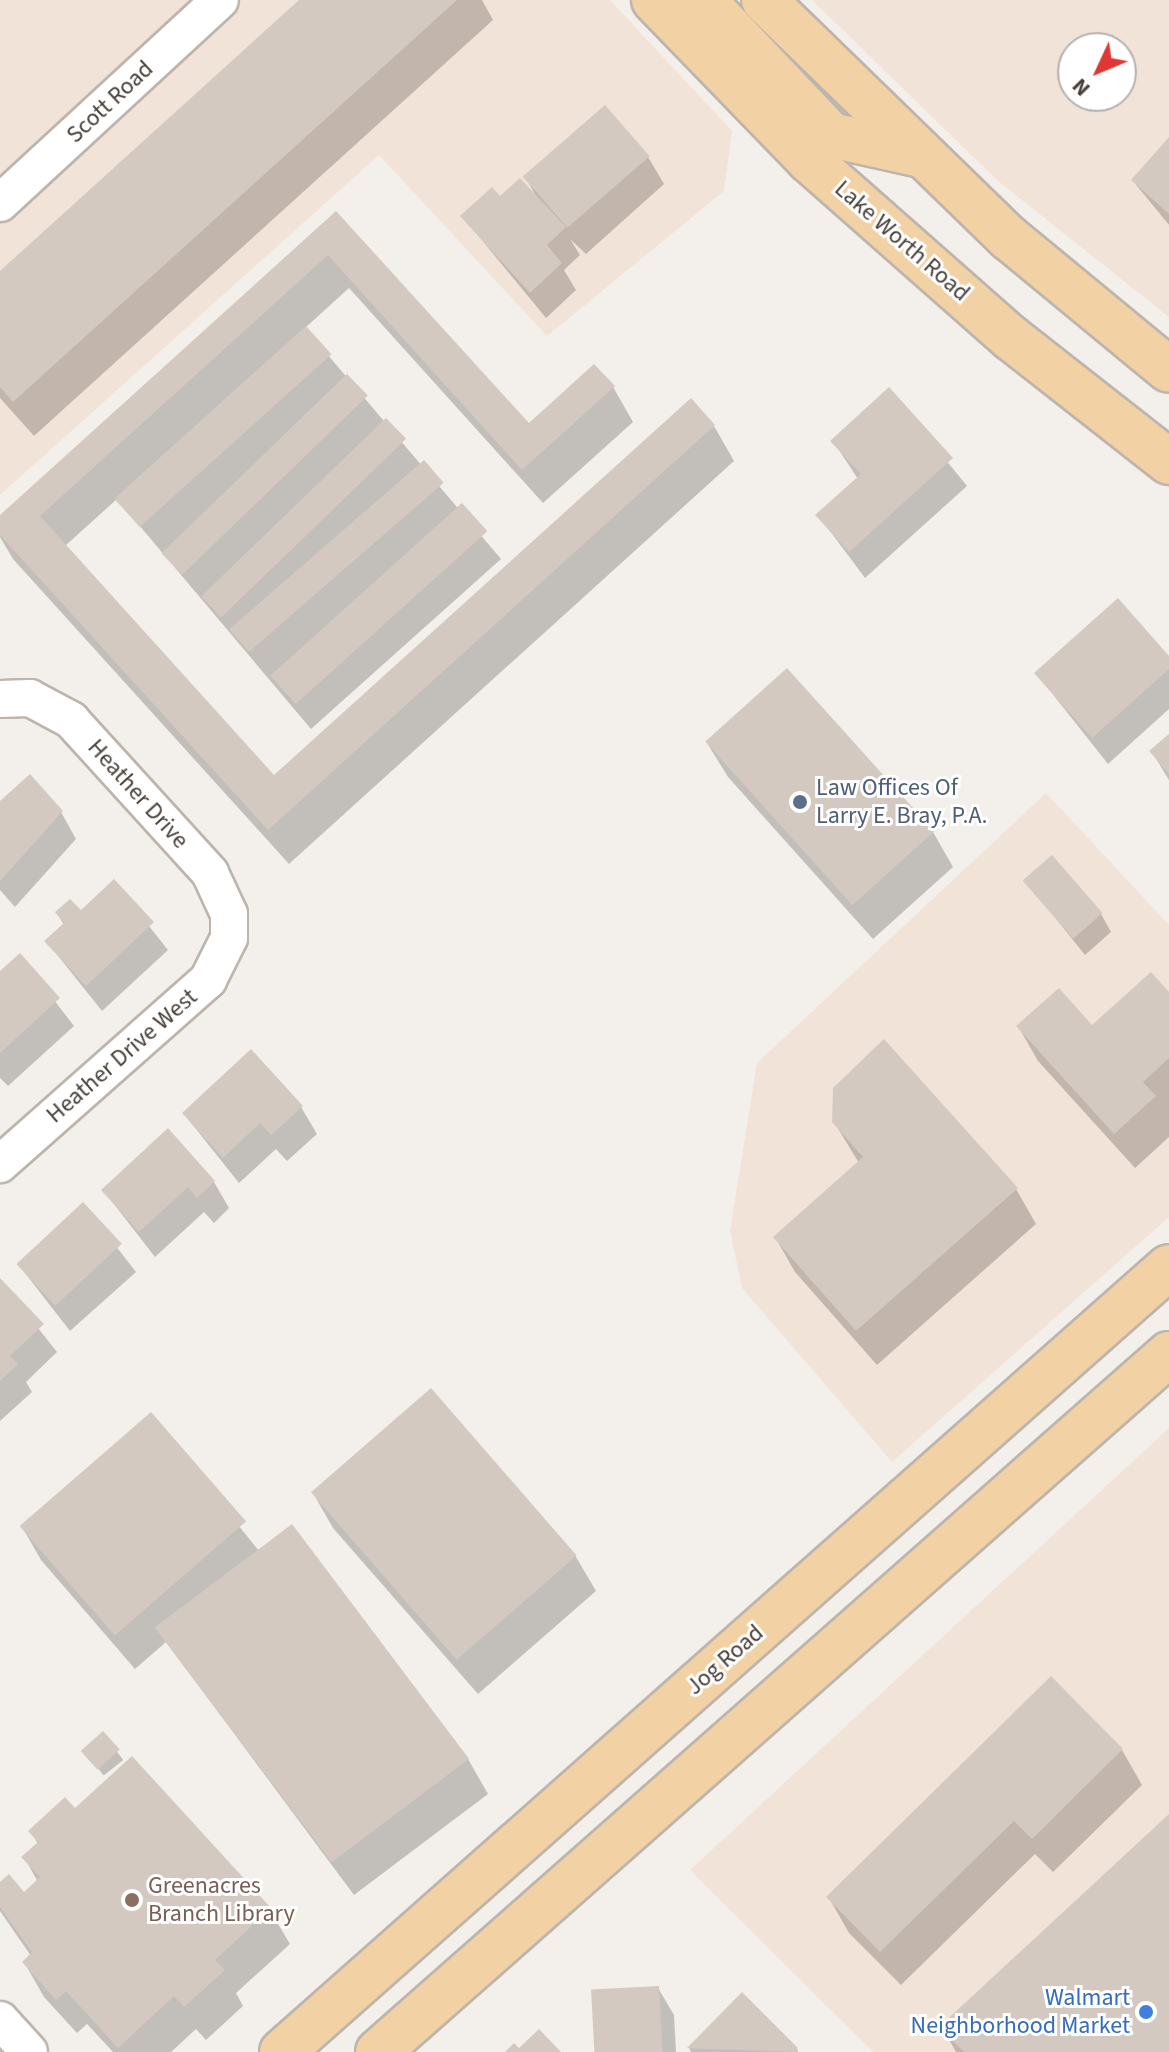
<!DOCTYPE html>
<style>
body{margin:0}
#map{position:relative;width:1169px;height:2052px;overflow:hidden;background:#f3efea;font-family:"Source Sans 3",sans-serif}
div>[style]{position:absolute}
[style*='--x']{left:calc(var(--x)*1px);top:calc(var(--y)*1px);width:calc(var(--w)*1px);rotate:calc(var(--a)*1deg)}
.commercial>*{inset:0;background:#f2e3d8}
.shadow>*{inset:0;background:#0003;transform-origin:0 0}
.building>*{inset:0;background:#d3c9c1;transform-origin:0 0}
.roads{filter:drop-shadow(2px 0 #bdb5ad) drop-shadow(-2px 0 #bdb5ad) drop-shadow(0 2px #bdb5ad) drop-shadow(0 -2px #bdb5ad)}
.minor>*{height:36px;margin:-18px;padding:0 18px;transform-origin:18px;border-radius:18px;background:#fff}
.major>*{height:44px;margin:-22px;padding:0 22px;transform-origin:22px;border-radius:22px;background:#f2d1a4}
.dots>*{width:22px;height:22px;translate:-50% -50%;box-sizing:border-box;border:4px solid #fff;border-radius:50%}
span{translate:-50% -50%;white-space:nowrap;text-align:center;line-height:1.15;-webkit-text-stroke:6px #fff;paint-order:stroke}
.street-label{font-size:24px;color:#463f39}
.service-label{font-size:24px;color:#4e5e75}
.left{translate:0 -50%;text-align:left}
.education-label{font-size:24px;color:#785e54}
.shop-label{font-size:24px;color:#366cbe}
.right{translate:-100% -50%;text-align:right}
.north{position:absolute;left:1057px;top:32px;width:80px;height:80px;box-sizing:border-box;background:#fff;border:2px solid #b5b2b0;border-radius:50%;rotate:226deg;font-size:22px;font-weight:700;line-height:32px;text-align:center;color:#463f39}
.north::after{content:'';display:block;margin:auto;width:28px;height:36px;background:#e03634;clip-path:polygon(50% 0,100% 100%,50% 72%,0 100%)}
</style>
<div id="map">
<div class="commercial">
<i style="clip-path:polygon(0 0,610px 0,732px 131px,724px 191px,547px 336px,379px 155px,0 495px)"></i>
<i style="clip-path:polygon(evenodd,812px 0,1169px 0,1169px 317px,998px 181px,812px 0,1073px 48px,1121px 48px,1121px 96px,1073px 96px,1073px 48px)"></i>
<i style="clip-path:polygon(1046px 793px,1169px 925px,1169px 1217px,892px 1462px,742px 1288px,730px 1231px,757px 1063px)"></i>
<i style="clip-path:polygon(1169px 1428px,1169px 2052px,873px 2052px,690px 1870px)"></i>
</div>
<div class="shadow">
<i style="clip-path:polygon(302px 0,482px 0,493px 20px,34px 436px,0 398px,0 274px)"></i>
<i style="clip-path:polygon(1169px 140px,1169px 225px,1133px 181px)"></i>
<i style="clip-path:polygon(648px 157px,664px 184px,586px 254px,570px 239px,580px 255px,564px 270px,576px 290px,546px 318px,462px 216px,500px 199px,536px 196px,526px 178px)"></i>
<i style="clip-path:polygon(336px 214px,529px 426px,613px 387px,633px 422px,543px 503px,349px 288px,305px 328px,501px 559px,311px 729px,117px 499px,65px 546px,274px 778px,714px 426px,734px 461px,289px 864px,13px 559px,0 537px,0 518px)"></i>
<i style="clip-path:polygon(889px 390px,967px 486px,865px 578px,818px 515px,858px 479px,833px 441px)"></i>
<i style="clip-path:polygon(1169px 659px,1169px 709px,1108px 764px,1036px 673px)"></i>
<i style="clip-path:polygon(1169px 737px,1169px 780px,1152px 752px)"></i>
<i style="clip-path:polygon(707px 743px,933px 832px,953px 867px,873px 939px,728px 777px)"></i>
<i style="clip-path:polygon(0 804px,61px 812px,76px 839px,15px 907px,0 890px)"></i>
<i style="clip-path:polygon(1025px 880px,1101px 914px,1111px 932px,1085px 955px)"></i>
<i style="clip-path:polygon(114px 882px,168px 950px,102px 1011px,47px 942px,64px 925px,57px 913px,81px 913px)"></i>
<i style="clip-path:polygon(20px 956px,74px 1026px,8px 1086px,0 1078px,0 974px)"></i>
<i style="clip-path:polygon(1169px 994px,1169px 1137px,1135px 1168px,1038px 1061px,1018px 1026px,1092px 1028px)"></i>
<i style="clip-path:polygon(301px 1107px,317px 1134px,287px 1161px,276px 1149px,239px 1183px,184px 1114px)"></i>
<i style="clip-path:polygon(834px 1122px,1016px 1189px,1036px 1224px,877px 1365px,795px 1272px,775px 1237px,859px 1163px)"></i>
<i style="clip-path:polygon(214px 1182px,229px 1208px,214px 1223px,204px 1212px,155px 1257px,103px 1190px)"></i>
<i style="clip-path:polygon(83px 1204px,136px 1272px,70px 1331px,18px 1264px)"></i>
<i style="clip-path:polygon(0 1280px,57px 1352px,26px 1382px,32px 1392px,0 1421px)"></i>
<i style="clip-path:polygon(430px 1390px,576px 1557px,596px 1591px,478px 1694px,333px 1528px,313px 1493px)"></i>
<i style="clip-path:polygon(150px 1415px,259px 1551px,468px 1759px,488px 1794px,354px 1895px,166px 1642px,135px 1669px,41px 1560px,21px 1525px)"></i>
<i style="clip-path:polygon(1051px 1679px,1122px 1750px,1142px 1785px,1053px 1872px,1035px 1854px,901px 1985px,849px 1933px,829px 1898px)"></i>
<i style="left:103px;top:1734px;width:33px;height:25px;rotate:52deg"></i>
<i style="clip-path:polygon(132px 1759px,269px 1909px,290px 1944px,236px 1993px,243px 2006px,206px 2040px,196px 2029px,171px 2052px,113px 2052px,87px 2024px,77px 2033px,44px 1997px,24px 1962px,31px 1956px,0 1911px,0 1885px,24px 1895px,38px 1882px,24px 1857px,38px 1844px,31px 1832px,75px 1811px)"></i>
<i style="clip-path:polygon(1169px 1817px,1169px 2052px,956px 2052px,942px 2027px)"></i>
<i style="clip-path:polygon(658px 1988px,674px 2015px,676px 2052px,597px 2052px)"></i>
<i style="clip-path:polygon(689px 2048px,797px 2049px,798px 2052px,691px 2052px)"></i>
</div>
<div class="building">
<i style="clip-path:polygon(299px 0,457px 0,13px 402px,0 387px,0 271px)"></i>
<i style="left:605px;top:105px;width:68px;height:109px;rotate:49deg"></i>
<i style="clip-path:polygon(1169px 137px,1169px 214px,1131px 180px)"></i>
<i style="clip-path:polygon(520px 178px,566px 227px,547px 245px,562px 263px,530px 293px,460px 216px,492px 187px,500px 196px)"></i>
<i style="clip-path:polygon(336px 211px,529px 423px,594px 364px,615px 386px,522px 470px,328px 255px,40px 516px,274px 775px,691px 398px,715px 425px,268px 830px,0 535px,0 515px)"></i>
<i style="left:306px;top:326px;width:38px;height:258px;rotate:48deg"></i>
<i style="left:347px;top:374px;width:30px;height:258px;rotate:46deg"></i>
<i style="clip-path:polygon(889px 387px,953px 458px,849px 552px,815px 515px,861px 474px,830px 441px)"></i>
<i style="left:386px;top:418px;width:29px;height:257px;rotate:46deg"></i>
<i style="left:424px;top:460px;width:30px;height:258px;rotate:49deg"></i>
<i style="left:462px;top:503px;width:38px;height:258px;rotate:48deg"></i>
<i style="clip-path:polygon(1118px 598px,1169px 656px,1169px 669px,1092px 738px,1034px 673px)"></i>
<i style="left:787px;top:668px;width:220px;height:110px;rotate:48deg"></i>
<i style="clip-path:polygon(1169px 734px,1169px 774px,1149px 751px)"></i>
<i style="clip-path:polygon(30px 774px,63px 811px,0 881px,0 801px)"></i>
<i style="left:1052px;top:855px;width:77px;height:39px;rotate:49deg"></i>
<i style="clip-path:polygon(114px 879px,154px 922px,86px 986px,44px 941px,64px 923px,55px 912px,70px 899px,81px 910px)"></i>
<i style="clip-path:polygon(20px 953px,60px 998px,0 1053px,0 971px)"></i>
<i style="clip-path:polygon(1151px 972px,1169px 992px,1169px 1058px,1143px 1082px,1156px 1096px,1114px 1134px,1016px 1026px,1059px 988px,1092px 1025px)"></i>
<i style="clip-path:polygon(884px 1039px,1018px 1188px,856px 1331px,773px 1237px,863px 1157px,832px 1122px,833px 1088px)"></i>
<i style="clip-path:polygon(251px 1049px,303px 1106px,271px 1135px,260px 1123px,223px 1158px,182px 1113px)"></i>
<i style="clip-path:polygon(168px 1128px,215px 1181px,197px 1198px,188px 1187px,139px 1232px,101px 1190px)"></i>
<i style="left:83px;top:1202px;width:57px;height:91px;rotate:47deg"></i>
<i style="clip-path:polygon(0 1278px,44px 1324px,10px 1356px,18px 1364px,0 1381px)"></i>
<i style="left:431px;top:1388px;width:222px;height:159px;rotate:49deg"></i>
<i style="left:151px;top:1412px;width:145px;height:174px;rotate:49deg"></i>
<i style="left:292px;top:1524px;width:294px;height:172px;rotate:53deg"></i>
<i style="clip-path:polygon(1051px 1676px,1123px 1749px,1032px 1839px,1014px 1821px,880px 1952px,826px 1897px)"></i>
<i style="left:103px;top:1731px;width:25px;height:30px;rotate:48deg"></i>
<i style="clip-path:polygon(132px 1756px,271px 1908px,215px 1960px,225px 1970px,184px 2007px,174px 1996px,118px 2048px,66px 1991px,56px 2000px,22px 1962px,32px 1952px,0 1907px,0 1882px,9px 1874px,24px 1892px,40px 1877px,21px 1857px,38px 1842px,28px 1831px,65px 1797px,75px 1808px)"></i>
<i style="clip-path:polygon(1169px 1814px,1169px 2052px,964px 2052px,939px 2027px)"></i>
<i style="left:659px;top:1986px;width:66px;height:68px;rotate:87deg"></i>
<i style="clip-path:polygon(742px 1992px,798px 2048px,795px 2052px,687px 2048px)"></i>
<i style="clip-path:polygon(539px 2029px,561px 2052px,505px 2052px,514px 2043px,519px 2048px)"></i>
</div>
<div class="roads">
<div class="minor">
<i style="--x:0;--y:203;--w:299;--a:-42.7"></i>
<i style="--x:0;--y:699;--w:30;--a:-2"></i>
<i style="--x:30;--y:698;--w:47;--a:28.2"></i>
<i style="--x:71;--y:720;--w:207;--a:47.7"></i>
<i style="--x:210;--y:873;--w:45;--a:65.1"></i>
<i style="--x:229;--y:914;--w:24;--a:90"></i>
<i style="--x:229;--y:938;--w:47;--a:116.6"></i>
<i style="--x:208;--y:980;--w:278;--a:138.5"></i>
<i style="--x:0;--y:2020;--w:43;--a:47.8"></i>
</div>
<div class="major">
<i style="--x:654;--y:0;--w:223;--a:45.9"></i>
<i style="--x:809;--y:160;--w:269;--a:41.4"></i>
<i style="--x:1011;--y:338;--w:201;--a:38.1"></i>
<i style="--x:703;--y:0;--w:186;--a:46.5"></i>
<i style="--x:831;--y:135;--w:92;--a:12.5"></i>
<i style="--x:764;--y:0;--w:342;--a:44.2"></i>
<i style="--x:1009;--y:238;--w:207;--a:39.5"></i>
<i style="--x:282;--y:2052;--w:1184;--a:-41.51"></i>
<i style="--x:378;--y:2052;--w:1055;--a:-41.43"></i>
</div>
</div>
<div class="dots">
<i style="left:800px;top:802px;background:#5c6f8a"></i>
<i style="left:132px;top:1900px;background:#8d6e63"></i>
<i style="left:1146px;top:2012px;background:#3f7fe0"></i>
</div>
<div class="street-label">
<span style="left:110px;top:102px;rotate:-43deg">Scott Road</span>
<span style="left:902px;top:241px;rotate:41deg">Lake Worth Road</span>
<span style="left:138px;top:794px;rotate:48deg">Heather Drive</span>
<span style="left:122px;top:1056px;rotate:-41deg">Heather Drive West</span>
<span style="left:725px;top:1660px;rotate:-41deg">Jog Road</span>
</div>
<div class="service-label">
<span class="left" style="left:816px;top:802px">Law Offices Of<br>Larry E. Bray, P.A.</span>
</div>
<div class="education-label">
<span class="left" style="left:148px;top:1900px">Greenacres<br>Branch Library</span>
</div>
<div class="shop-label">
<span class="right" style="left:1130px;top:2012px">Walmart<br>Neighborhood Market</span>
</div>
<div class="north">N</div>
</div>
